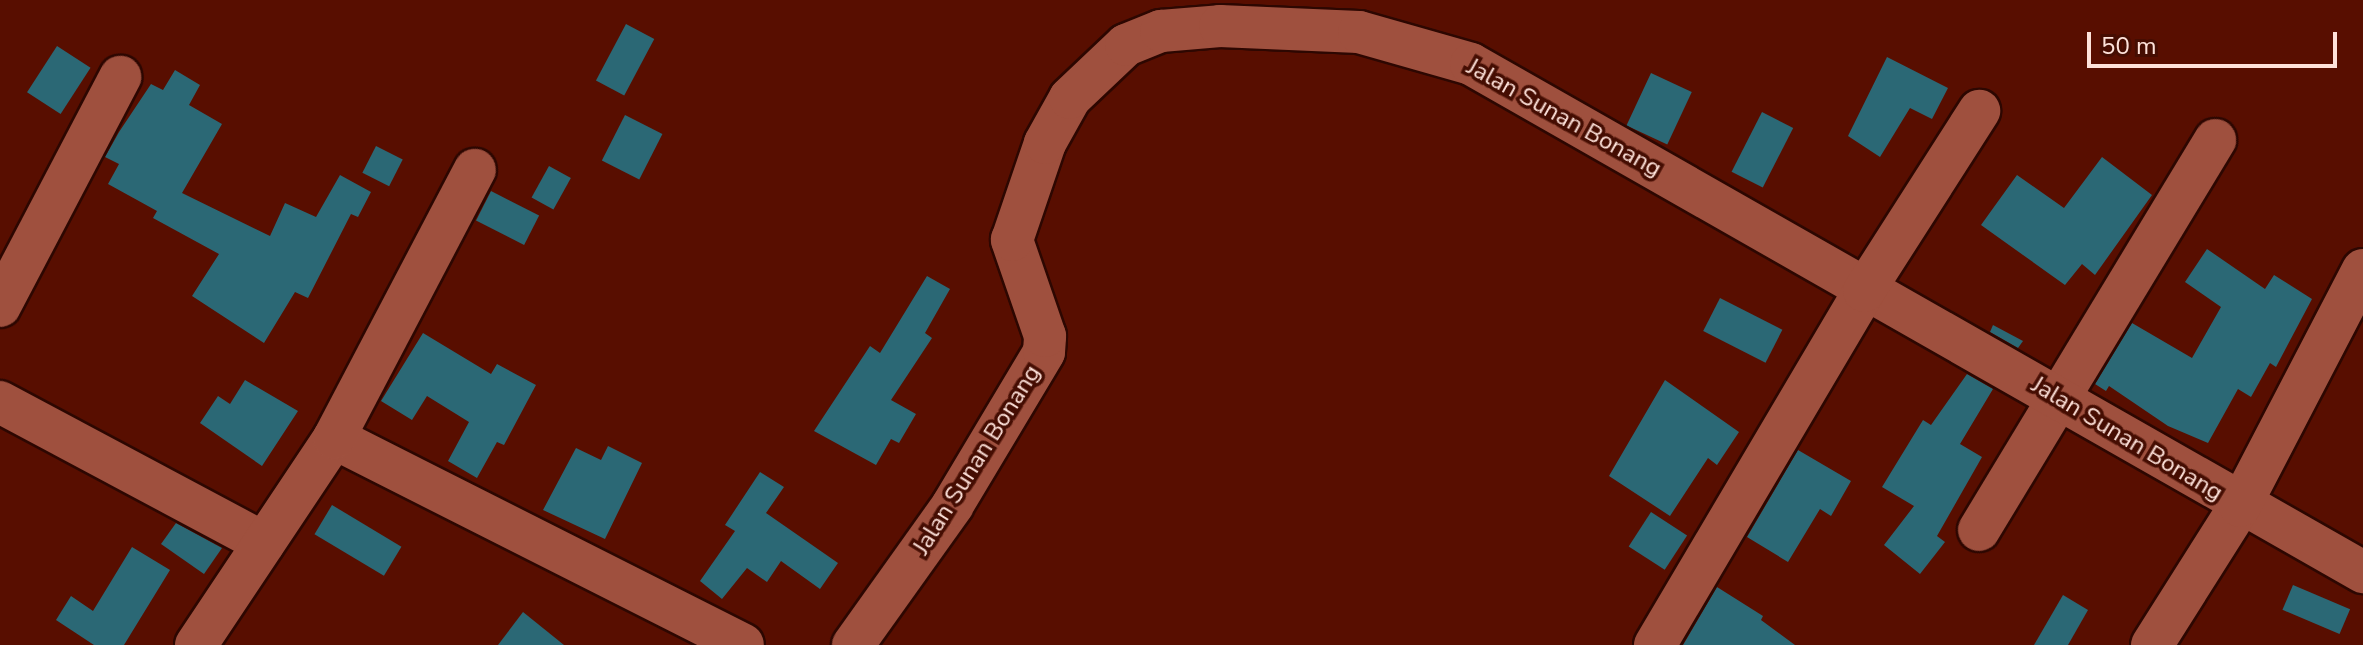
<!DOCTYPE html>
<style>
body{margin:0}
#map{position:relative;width:2363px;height:645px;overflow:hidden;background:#580e00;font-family:"Nunito Sans",sans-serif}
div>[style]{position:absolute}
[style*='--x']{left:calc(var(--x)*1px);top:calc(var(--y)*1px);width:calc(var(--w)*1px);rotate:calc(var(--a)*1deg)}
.building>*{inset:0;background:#2b6875;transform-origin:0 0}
.roads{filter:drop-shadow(2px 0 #2d0701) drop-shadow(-2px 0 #2d0701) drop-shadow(0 2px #2d0701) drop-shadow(0 -2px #2d0701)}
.minor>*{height:42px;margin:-21px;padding:0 21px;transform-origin:21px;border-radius:21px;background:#9f503e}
span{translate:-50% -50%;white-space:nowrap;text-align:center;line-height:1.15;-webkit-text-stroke:7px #450d02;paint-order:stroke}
.street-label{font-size:24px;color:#fee2da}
.scale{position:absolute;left:2087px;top:32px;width:250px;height:36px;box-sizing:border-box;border:4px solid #fee2da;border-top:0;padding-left:10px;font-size:24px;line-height:28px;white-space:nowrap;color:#fee2da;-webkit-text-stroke:6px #450d02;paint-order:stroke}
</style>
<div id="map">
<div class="building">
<i style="left:626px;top:24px;width:32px;height:64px;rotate:28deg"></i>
<i style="left:57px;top:46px;width:40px;height:55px;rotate:33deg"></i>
<i style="clip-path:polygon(1887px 57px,1948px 88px,1932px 119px,1910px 108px,1880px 157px,1848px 136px)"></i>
<i style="clip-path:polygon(175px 70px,200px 85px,189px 105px,222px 124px,182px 193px,270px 236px,285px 203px,316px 217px,340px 175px,371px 192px,358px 217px,351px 214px,308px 298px,295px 292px,264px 343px,192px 296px,219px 254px,153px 218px,157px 211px,108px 184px,119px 164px,105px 157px,119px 132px,151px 84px,163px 90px)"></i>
<i style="left:1651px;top:73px;width:45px;height:58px;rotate:25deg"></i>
<i style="left:1762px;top:112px;width:35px;height:67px;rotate:27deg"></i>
<i style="left:625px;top:115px;width:42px;height:51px;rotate:27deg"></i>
<i style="left:376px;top:146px;width:30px;height:30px;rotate:27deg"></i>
<i style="clip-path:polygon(2102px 157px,2152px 195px,2095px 275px,2082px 264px,2065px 285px,1981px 225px,2017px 175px,2064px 208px)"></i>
<i style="left:549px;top:166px;width:25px;height:36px;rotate:29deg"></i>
<i style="left:491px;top:191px;width:54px;height:33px;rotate:27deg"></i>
<i style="clip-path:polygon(2207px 249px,2265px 289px,2274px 275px,2312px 299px,2276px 367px,2270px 363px,2251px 397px,2238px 389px,2208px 443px,2168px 426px,2109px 386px,2106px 391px,2095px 384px,2132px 323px,2192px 358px,2221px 307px,2185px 282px)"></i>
<i style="clip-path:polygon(927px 276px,950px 289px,925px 333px,932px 338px,891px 400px,916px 414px,899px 443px,891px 439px,876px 465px,814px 431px,870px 346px,880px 353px)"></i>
<i style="left:1720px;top:298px;width:70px;height:37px;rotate:27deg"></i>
<i style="clip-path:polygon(1993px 325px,2023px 341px,2018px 348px,1990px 332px)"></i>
<i style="clip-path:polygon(423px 333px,491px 374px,497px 364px,536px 385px,504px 445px,497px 442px,477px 478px,448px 461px,469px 422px,427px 396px,412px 420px,381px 401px)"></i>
<i style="clip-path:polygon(1967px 374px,1993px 389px,1960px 444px,1982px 457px,1937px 536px,1945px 542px,1920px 574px,1884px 545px,1914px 506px,1882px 487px,1923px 420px,1931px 425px)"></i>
<i style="clip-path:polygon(245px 380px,298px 411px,262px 466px,200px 423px,218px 396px,230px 404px)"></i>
<i style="clip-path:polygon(1665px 380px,1739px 432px,1717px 465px,1708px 458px,1670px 516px,1609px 476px)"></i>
<i style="clip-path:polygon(608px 446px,642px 463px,605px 539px,543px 510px,576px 448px,601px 460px)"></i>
<i style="clip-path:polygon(1798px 450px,1851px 481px,1831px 516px,1820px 509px,1788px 562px,1747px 537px)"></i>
<i style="clip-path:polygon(760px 472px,784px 487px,766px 513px,838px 563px,820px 589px,781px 561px,767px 582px,747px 568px,722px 599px,700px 581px,735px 531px,725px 525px)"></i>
<i style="left:332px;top:505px;width:81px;height:34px;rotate:31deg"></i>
<i style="left:1651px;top:512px;width:43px;height:41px;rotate:33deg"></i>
<i style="clip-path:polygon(176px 523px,222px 548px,204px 574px,161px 544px)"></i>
<i style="clip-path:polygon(132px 547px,170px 570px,124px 645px,94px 645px,56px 620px,71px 596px,93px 611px)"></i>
<i style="left:2293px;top:585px;width:62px;height:27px;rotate:23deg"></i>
<i style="clip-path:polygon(1717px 587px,1763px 616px,1761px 620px,1795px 645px,1683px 645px)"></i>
<i style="clip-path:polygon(2063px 595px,2088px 610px,2068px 645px,2034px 645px)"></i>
<i style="clip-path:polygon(523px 612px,564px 645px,498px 645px)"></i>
</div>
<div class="roads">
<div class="minor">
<i style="--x:0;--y:306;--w:259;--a:-62.3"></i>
<i style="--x:0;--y:402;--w:299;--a:28.1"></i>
<i style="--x:334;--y:438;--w:458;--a:26.8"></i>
<i style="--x:1979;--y:530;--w:456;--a:-58.8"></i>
<i style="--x:196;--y:645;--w:249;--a:-56.3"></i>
<i style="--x:334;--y:438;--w:303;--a:-62.3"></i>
<i style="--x:853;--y:645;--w:171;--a:-54.5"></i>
<i style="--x:952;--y:506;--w:179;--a:-59.1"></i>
<i style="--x:1044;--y:352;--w:16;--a:-86"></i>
<i style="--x:1045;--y:336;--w:102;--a:-109"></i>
<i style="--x:1012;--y:240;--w:102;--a:-71.2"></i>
<i style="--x:1045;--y:143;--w:51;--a:-60.9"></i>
<i style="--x:1070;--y:98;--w:77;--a:-43.4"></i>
<i style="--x:1126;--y:45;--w:38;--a:-22"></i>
<i style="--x:1161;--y:31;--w:59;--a:-4.8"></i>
<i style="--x:1220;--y:26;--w:139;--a:2.5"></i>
<i style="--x:1359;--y:32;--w:116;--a:15.9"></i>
<i style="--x:1471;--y:64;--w:1027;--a:29.66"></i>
<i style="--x:1655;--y:645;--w:411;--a:-59.4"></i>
<i style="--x:1864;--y:291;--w:214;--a:-57.4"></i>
<i style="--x:2152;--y:645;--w:165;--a:-57.7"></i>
<i style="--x:2240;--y:506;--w:266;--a:-62.5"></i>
</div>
</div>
<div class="street-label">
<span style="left:1564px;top:118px;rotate:29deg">Jalan Sunan Bonang</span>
<span style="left:2127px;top:439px;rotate:31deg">Jalan Sunan Bonang</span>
<span style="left:977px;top:460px;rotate:-58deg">Jalan Sunan Bonang</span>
</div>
<div class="scale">50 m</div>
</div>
